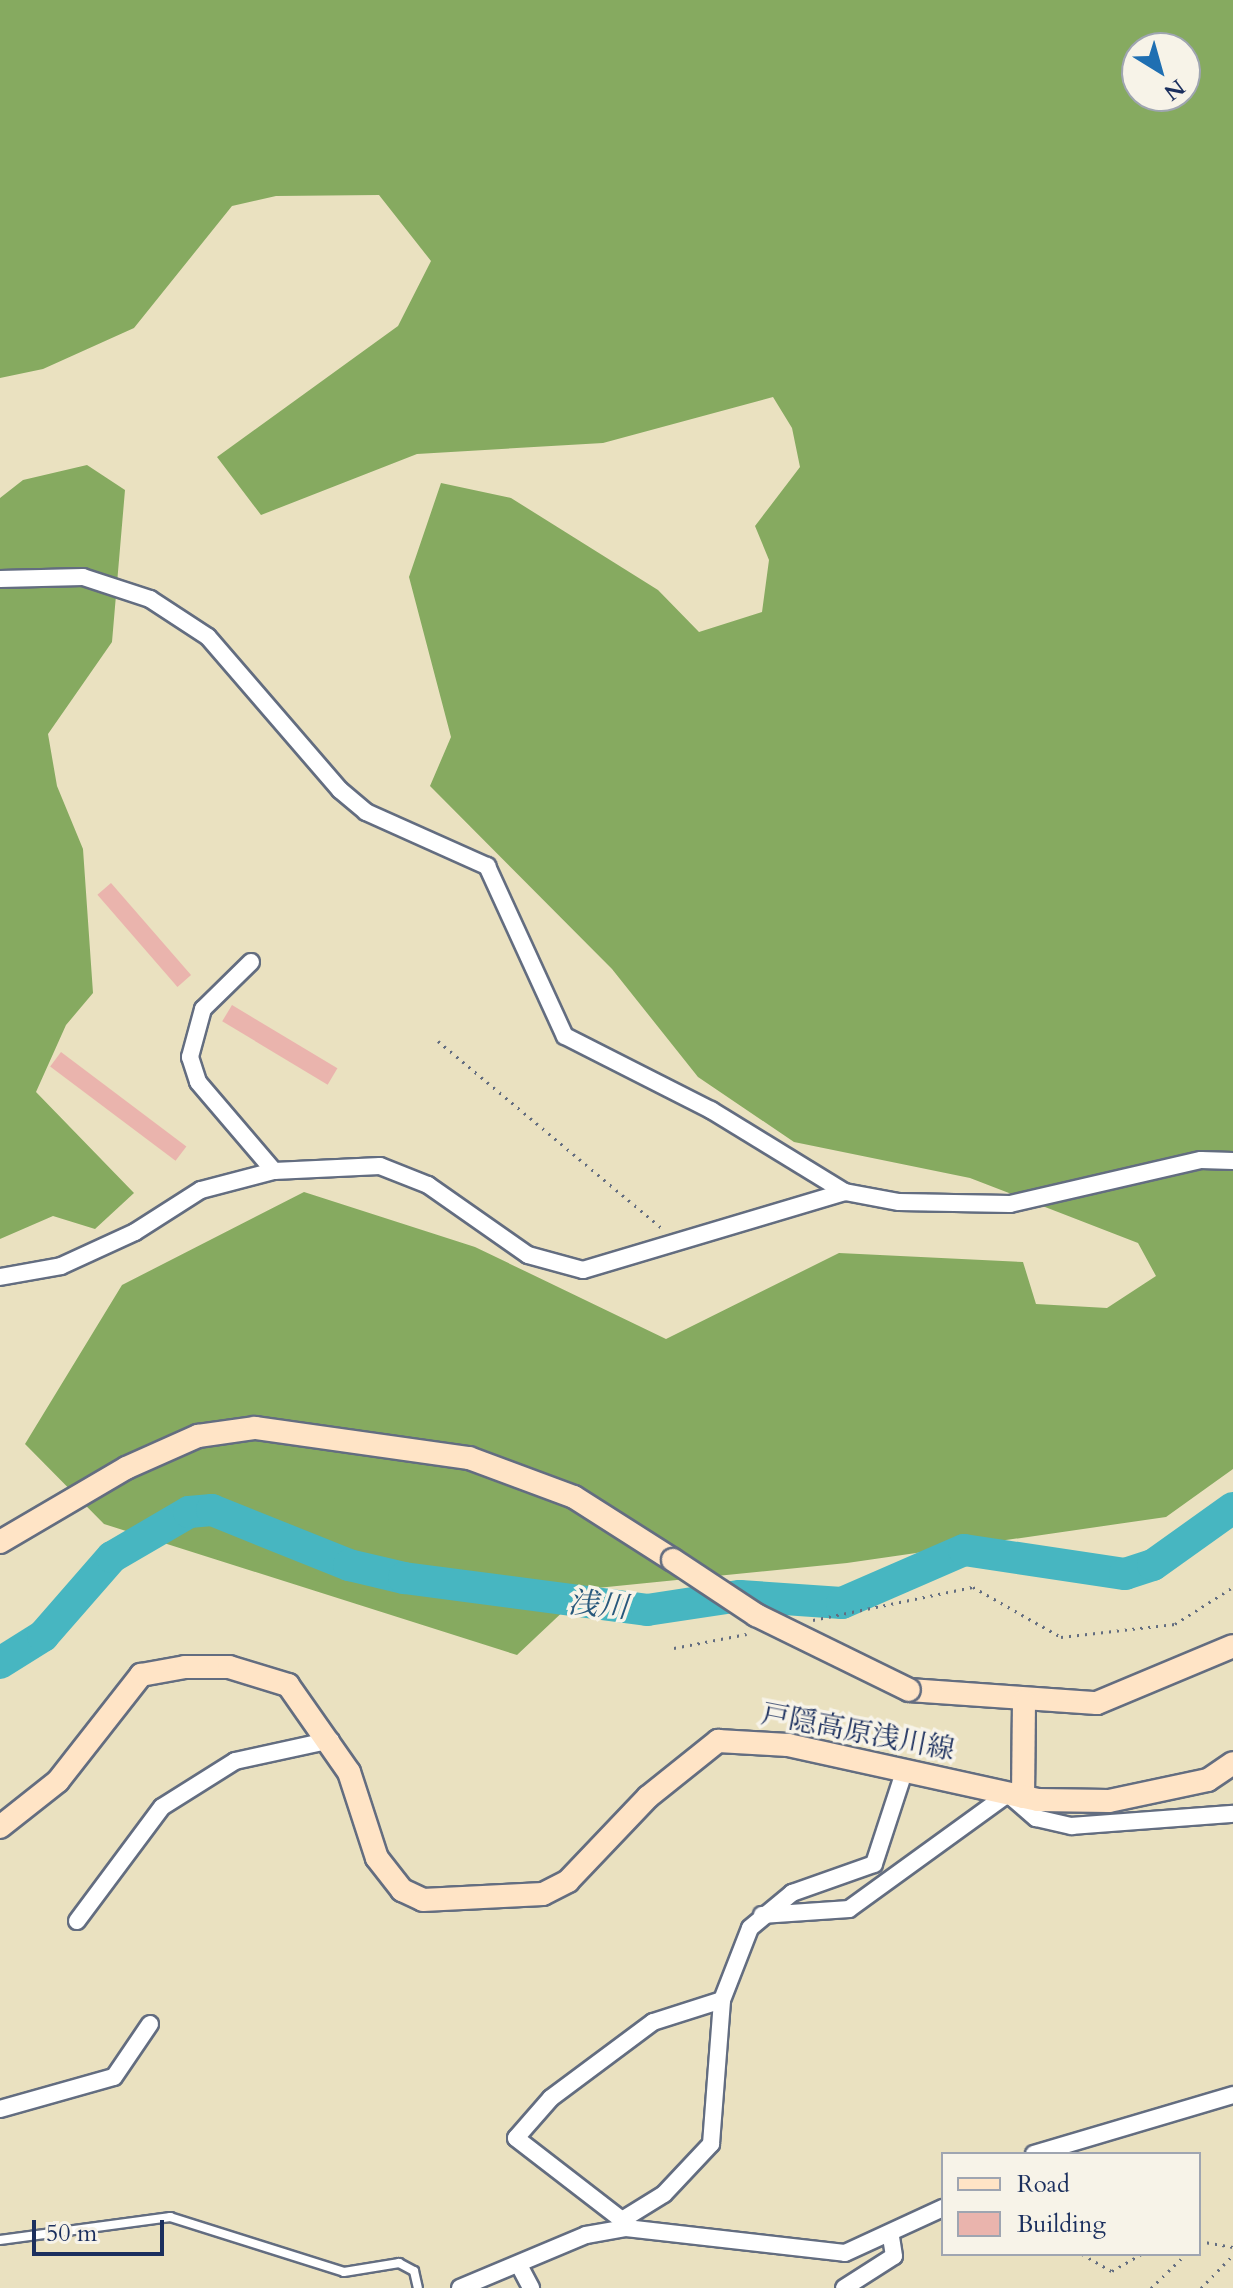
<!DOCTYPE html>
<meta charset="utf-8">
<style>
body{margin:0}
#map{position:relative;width:1233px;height:2288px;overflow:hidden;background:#eae1c0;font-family:Cardo,"Noto Serif JP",serif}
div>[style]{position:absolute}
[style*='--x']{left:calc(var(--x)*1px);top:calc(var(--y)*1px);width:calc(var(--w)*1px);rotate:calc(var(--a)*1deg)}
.forest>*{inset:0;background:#86aa60}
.river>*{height:32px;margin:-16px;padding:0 16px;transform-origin:16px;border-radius:16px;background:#47b6c1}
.building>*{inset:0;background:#eab4ad;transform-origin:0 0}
.path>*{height:3px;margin-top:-1.5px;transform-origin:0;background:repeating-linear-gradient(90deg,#636d80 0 2px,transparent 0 8px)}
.roads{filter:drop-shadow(2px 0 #636d80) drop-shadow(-2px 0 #636d80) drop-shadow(0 2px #636d80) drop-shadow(0 -2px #636d80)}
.service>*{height:8px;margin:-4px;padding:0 4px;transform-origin:4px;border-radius:4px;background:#fff}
.minor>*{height:16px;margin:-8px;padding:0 8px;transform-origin:8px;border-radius:8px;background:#fff}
.secondary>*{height:22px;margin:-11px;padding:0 11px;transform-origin:11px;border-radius:11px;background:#ffe4c6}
.bridges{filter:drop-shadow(2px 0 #636d80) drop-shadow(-2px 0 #636d80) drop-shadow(0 2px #636d80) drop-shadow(0 -2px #636d80)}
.secondary-bridge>*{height:22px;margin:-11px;padding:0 11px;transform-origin:11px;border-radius:11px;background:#ffe4c6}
span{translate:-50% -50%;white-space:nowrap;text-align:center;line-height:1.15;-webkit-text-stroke:7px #f7f3e8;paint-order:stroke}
.street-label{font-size:28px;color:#1b2f5e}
.water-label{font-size:30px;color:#28587c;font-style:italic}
.legend{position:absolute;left:941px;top:2152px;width:260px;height:104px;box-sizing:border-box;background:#f7f3e8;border:2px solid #9fa5b1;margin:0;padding:10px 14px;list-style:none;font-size:24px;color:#1b2f5e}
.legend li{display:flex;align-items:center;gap:16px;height:40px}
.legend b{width:40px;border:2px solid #9fa5b1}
.north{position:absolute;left:1121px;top:32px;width:80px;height:80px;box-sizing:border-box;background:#f7f3e8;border:2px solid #9fa5b1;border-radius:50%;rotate:143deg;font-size:22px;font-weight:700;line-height:32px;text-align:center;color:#1b2f5e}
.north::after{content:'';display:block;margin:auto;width:28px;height:36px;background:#1f6fb2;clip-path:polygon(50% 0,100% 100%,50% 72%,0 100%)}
.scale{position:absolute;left:32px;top:2220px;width:132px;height:36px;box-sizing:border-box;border:4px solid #1b2f5e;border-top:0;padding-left:10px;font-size:24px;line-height:28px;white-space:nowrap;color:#1b2f5e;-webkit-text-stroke:6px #f7f3e8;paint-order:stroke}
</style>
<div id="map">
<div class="forest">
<i style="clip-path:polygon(evenodd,0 0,1233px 0,1233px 1469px,1166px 1517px,847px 1563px,587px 1589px,517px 1655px,104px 1524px,25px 1444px,122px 1285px,304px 1192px,475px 1247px,666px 1339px,839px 1253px,1023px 1262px,1036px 1304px,1107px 1308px,1156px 1276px,1138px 1243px,970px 1178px,794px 1142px,698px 1077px,612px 969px,430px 786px,451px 737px,409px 577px,441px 483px,511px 498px,658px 590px,699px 632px,762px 612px,769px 560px,755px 526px,800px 467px,792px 428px,773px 397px,603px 443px,417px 454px,261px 515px,217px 457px,398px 326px,431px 261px,379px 195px,276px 196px,232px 206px,134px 328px,43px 369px,0 378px,0 0,1137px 48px,1185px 48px,1185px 96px,1137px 96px,1137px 48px)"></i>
<i style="clip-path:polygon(87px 465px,125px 490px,112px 642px,48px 734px,57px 786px,83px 849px,93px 993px,66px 1025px,36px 1092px,134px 1193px,95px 1229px,53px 1216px,0 1239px,0 498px,23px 480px)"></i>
</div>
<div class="river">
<i style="--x:0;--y:1663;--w:51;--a:-32.1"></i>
<i style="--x:43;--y:1636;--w:105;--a:-48.9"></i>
<i style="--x:112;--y:1557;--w:89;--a:-30.3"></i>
<i style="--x:189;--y:1512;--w:23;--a:-5"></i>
<i style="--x:212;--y:1510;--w:148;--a:21.9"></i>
<i style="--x:349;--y:1565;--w:57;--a:13.3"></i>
<i style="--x:404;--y:1578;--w:245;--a:7.5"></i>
<i style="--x:647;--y:1610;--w:94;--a:-8.6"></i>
<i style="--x:740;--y:1596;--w:102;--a:3.9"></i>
<i style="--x:842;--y:1603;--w:133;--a:-23.5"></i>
<i style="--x:964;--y:1550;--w:163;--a:8.5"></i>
<i style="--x:1125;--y:1574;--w:29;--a:-18"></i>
<i style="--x:1153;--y:1565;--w:98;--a:-35.5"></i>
</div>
<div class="building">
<i style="left:111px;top:883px;width:122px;height:18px;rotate:49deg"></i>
<i style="left:232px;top:1005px;width:123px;height:19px;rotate:31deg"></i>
<i style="left:61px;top:1052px;width:157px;height:18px;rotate:37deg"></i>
</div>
<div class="path">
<i style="--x:438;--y:1041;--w:293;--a:39.9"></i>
<i style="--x:813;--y:1620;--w:163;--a:-11.7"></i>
<i style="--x:973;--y:1587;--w:101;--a:29.6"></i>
<i style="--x:1061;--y:1637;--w:115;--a:-6.5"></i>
<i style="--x:1175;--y:1624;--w:69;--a:-32.5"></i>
<i style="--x:674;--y:1648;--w:74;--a:-10.9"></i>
<i style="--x:1199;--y:2241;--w:35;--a:10"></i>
<i style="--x:1082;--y:2254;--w:34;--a:30"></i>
<i style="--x:1112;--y:2271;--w:34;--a:-30"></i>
<i style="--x:1151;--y:2288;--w:49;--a:-44.2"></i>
<i style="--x:1201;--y:2288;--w:46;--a:-45.9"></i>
</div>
<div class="roads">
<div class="service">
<i style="--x:0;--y:2240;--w:172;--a:-7.7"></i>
<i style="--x:170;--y:2217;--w:182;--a:17.5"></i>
<i style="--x:344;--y:2272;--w:56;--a:-9.3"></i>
<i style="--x:399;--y:2263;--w:17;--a:28"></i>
<i style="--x:414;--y:2271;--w:17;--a:77"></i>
</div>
<div class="minor">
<i style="--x:0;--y:579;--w:83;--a:-1.4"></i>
<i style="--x:83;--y:577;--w:71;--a:18.2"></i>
<i style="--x:150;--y:599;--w:69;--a:33.2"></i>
<i style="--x:208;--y:637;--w:202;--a:49.2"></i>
<i style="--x:340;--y:790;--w:34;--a:40"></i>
<i style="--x:366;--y:812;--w:133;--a:24.1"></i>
<i style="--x:487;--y:866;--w:187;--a:65.4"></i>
<i style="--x:565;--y:1036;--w:164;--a:26.9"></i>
<i style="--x:711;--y:1110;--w:157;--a:31.5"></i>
<i style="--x:251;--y:962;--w:67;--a:135.6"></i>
<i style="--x:203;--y:1009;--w:50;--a:105.2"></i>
<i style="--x:190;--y:1057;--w:26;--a:72"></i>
<i style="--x:198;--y:1082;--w:117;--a:49.5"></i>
<i style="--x:0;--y:1277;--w:62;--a:-10.2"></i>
<i style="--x:61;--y:1266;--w:81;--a:-24.7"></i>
<i style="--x:135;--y:1232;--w:78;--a:-32.5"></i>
<i style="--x:201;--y:1190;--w:75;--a:-14.6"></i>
<i style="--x:274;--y:1171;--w:106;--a:-2.7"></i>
<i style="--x:380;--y:1166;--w:52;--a:21.6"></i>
<i style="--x:428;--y:1185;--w:122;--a:35"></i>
<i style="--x:528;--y:1255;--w:57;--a:15.3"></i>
<i style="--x:583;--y:1270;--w:273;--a:-16.6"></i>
<i style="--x:845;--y:1192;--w:55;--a:10.5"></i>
<i style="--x:899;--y:1202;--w:111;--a:1"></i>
<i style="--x:1010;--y:1204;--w:196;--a:-13"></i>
<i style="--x:1201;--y:1160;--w:32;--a:2"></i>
<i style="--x:762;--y:1915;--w:87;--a:-3.9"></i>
<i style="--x:849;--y:1909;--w:196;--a:-35.9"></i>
<i style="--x:1008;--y:1794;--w:37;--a:41"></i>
<i style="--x:1036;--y:1818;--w:37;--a:13"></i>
<i style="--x:1072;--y:1826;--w:161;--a:-4.3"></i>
<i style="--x:77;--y:1921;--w:142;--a:-53.3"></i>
<i style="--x:162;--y:1807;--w:86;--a:-32.2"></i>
<i style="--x:235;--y:1761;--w:98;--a:-12.3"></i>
<i style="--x:0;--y:2109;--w:118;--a:-15.7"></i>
<i style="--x:114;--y:2077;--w:64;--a:-55.8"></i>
<i style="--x:1034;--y:2154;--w:208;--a:-16.5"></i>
<i style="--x:622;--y:2220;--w:134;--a:-142.3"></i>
<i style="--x:516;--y:2138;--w:53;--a:-48.8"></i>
<i style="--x:551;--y:2098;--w:127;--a:-36.7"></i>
<i style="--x:653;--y:2022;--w:72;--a:-17.7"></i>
<i style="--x:626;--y:2228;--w:9;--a:-117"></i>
<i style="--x:622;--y:2220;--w:49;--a:-31.8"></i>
<i style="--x:664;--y:2194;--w:69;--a:-46.8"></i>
<i style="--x:711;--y:2144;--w:144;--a:-85.6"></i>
<i style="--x:722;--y:2000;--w:77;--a:-68.7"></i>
<i style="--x:750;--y:1928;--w:55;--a:-39.8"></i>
<i style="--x:792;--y:1893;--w:87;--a:-19.5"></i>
<i style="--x:874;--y:1864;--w:97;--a:-71.9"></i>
<i style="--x:520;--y:2267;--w:24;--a:62"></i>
<i style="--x:460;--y:2288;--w:137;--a:-22.8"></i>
<i style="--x:586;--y:2235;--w:41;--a:-9.9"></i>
<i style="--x:626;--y:2228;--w:220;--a:6.5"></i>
<i style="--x:845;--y:2253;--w:108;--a:-24.7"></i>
<i style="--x:844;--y:2288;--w:59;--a:-32.6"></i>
<i style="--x:894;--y:2256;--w:20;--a:-99"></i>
</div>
<div class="secondary">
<i style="--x:0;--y:1542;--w:146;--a:-30.4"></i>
<i style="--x:126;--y:1468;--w:79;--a:-24"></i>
<i style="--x:198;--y:1436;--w:58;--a:-8"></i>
<i style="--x:255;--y:1428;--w:216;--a:8"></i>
<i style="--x:469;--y:1458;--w:112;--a:20.4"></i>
<i style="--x:574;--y:1497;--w:117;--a:32.5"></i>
<i style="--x:909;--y:1690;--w:188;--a:4"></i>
<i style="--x:1097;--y:1703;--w:147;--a:-22.7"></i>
<i style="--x:1023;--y:1797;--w:96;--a:-89.4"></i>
<i style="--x:0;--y:1827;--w:74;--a:-38.4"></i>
<i style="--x:58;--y:1781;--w:135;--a:-51.9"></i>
<i style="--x:141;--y:1675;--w:45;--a:-10.3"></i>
<i style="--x:185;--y:1667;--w:44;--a:0"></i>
<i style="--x:229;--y:1667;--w:62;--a:17"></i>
<i style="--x:288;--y:1685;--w:106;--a:55"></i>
<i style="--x:349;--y:1772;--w:90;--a:72"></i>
<i style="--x:377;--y:1858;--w:41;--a:52"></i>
<i style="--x:402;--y:1890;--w:23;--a:25"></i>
<i style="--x:423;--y:1900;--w:120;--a:-2.9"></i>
<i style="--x:543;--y:1894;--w:28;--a:-27"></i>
<i style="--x:568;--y:1881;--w:116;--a:-46.4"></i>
<i style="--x:648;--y:1797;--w:90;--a:-38.7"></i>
<i style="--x:718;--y:1741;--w:70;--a:3.3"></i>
<i style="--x:788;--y:1745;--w:256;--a:12.4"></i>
<i style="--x:1038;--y:1800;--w:71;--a:0.8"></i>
<i style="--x:1109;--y:1801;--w:101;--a:-12"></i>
<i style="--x:1208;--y:1780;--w:30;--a:-34"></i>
</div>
</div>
<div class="bridges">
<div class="secondary-bridge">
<i style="--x:673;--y:1560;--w:100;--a:33.5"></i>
<i style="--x:756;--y:1615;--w:170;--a:26.1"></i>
</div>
</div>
<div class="street-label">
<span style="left:858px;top:1732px;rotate:11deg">戸隠高原浅川線</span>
</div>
<div class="water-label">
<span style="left:598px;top:1606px;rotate:5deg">浅川</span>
</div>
<ul class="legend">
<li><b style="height:10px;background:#ffe4c6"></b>Road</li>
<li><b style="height:22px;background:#eab4ad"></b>Building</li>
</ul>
<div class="north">N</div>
<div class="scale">50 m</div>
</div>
